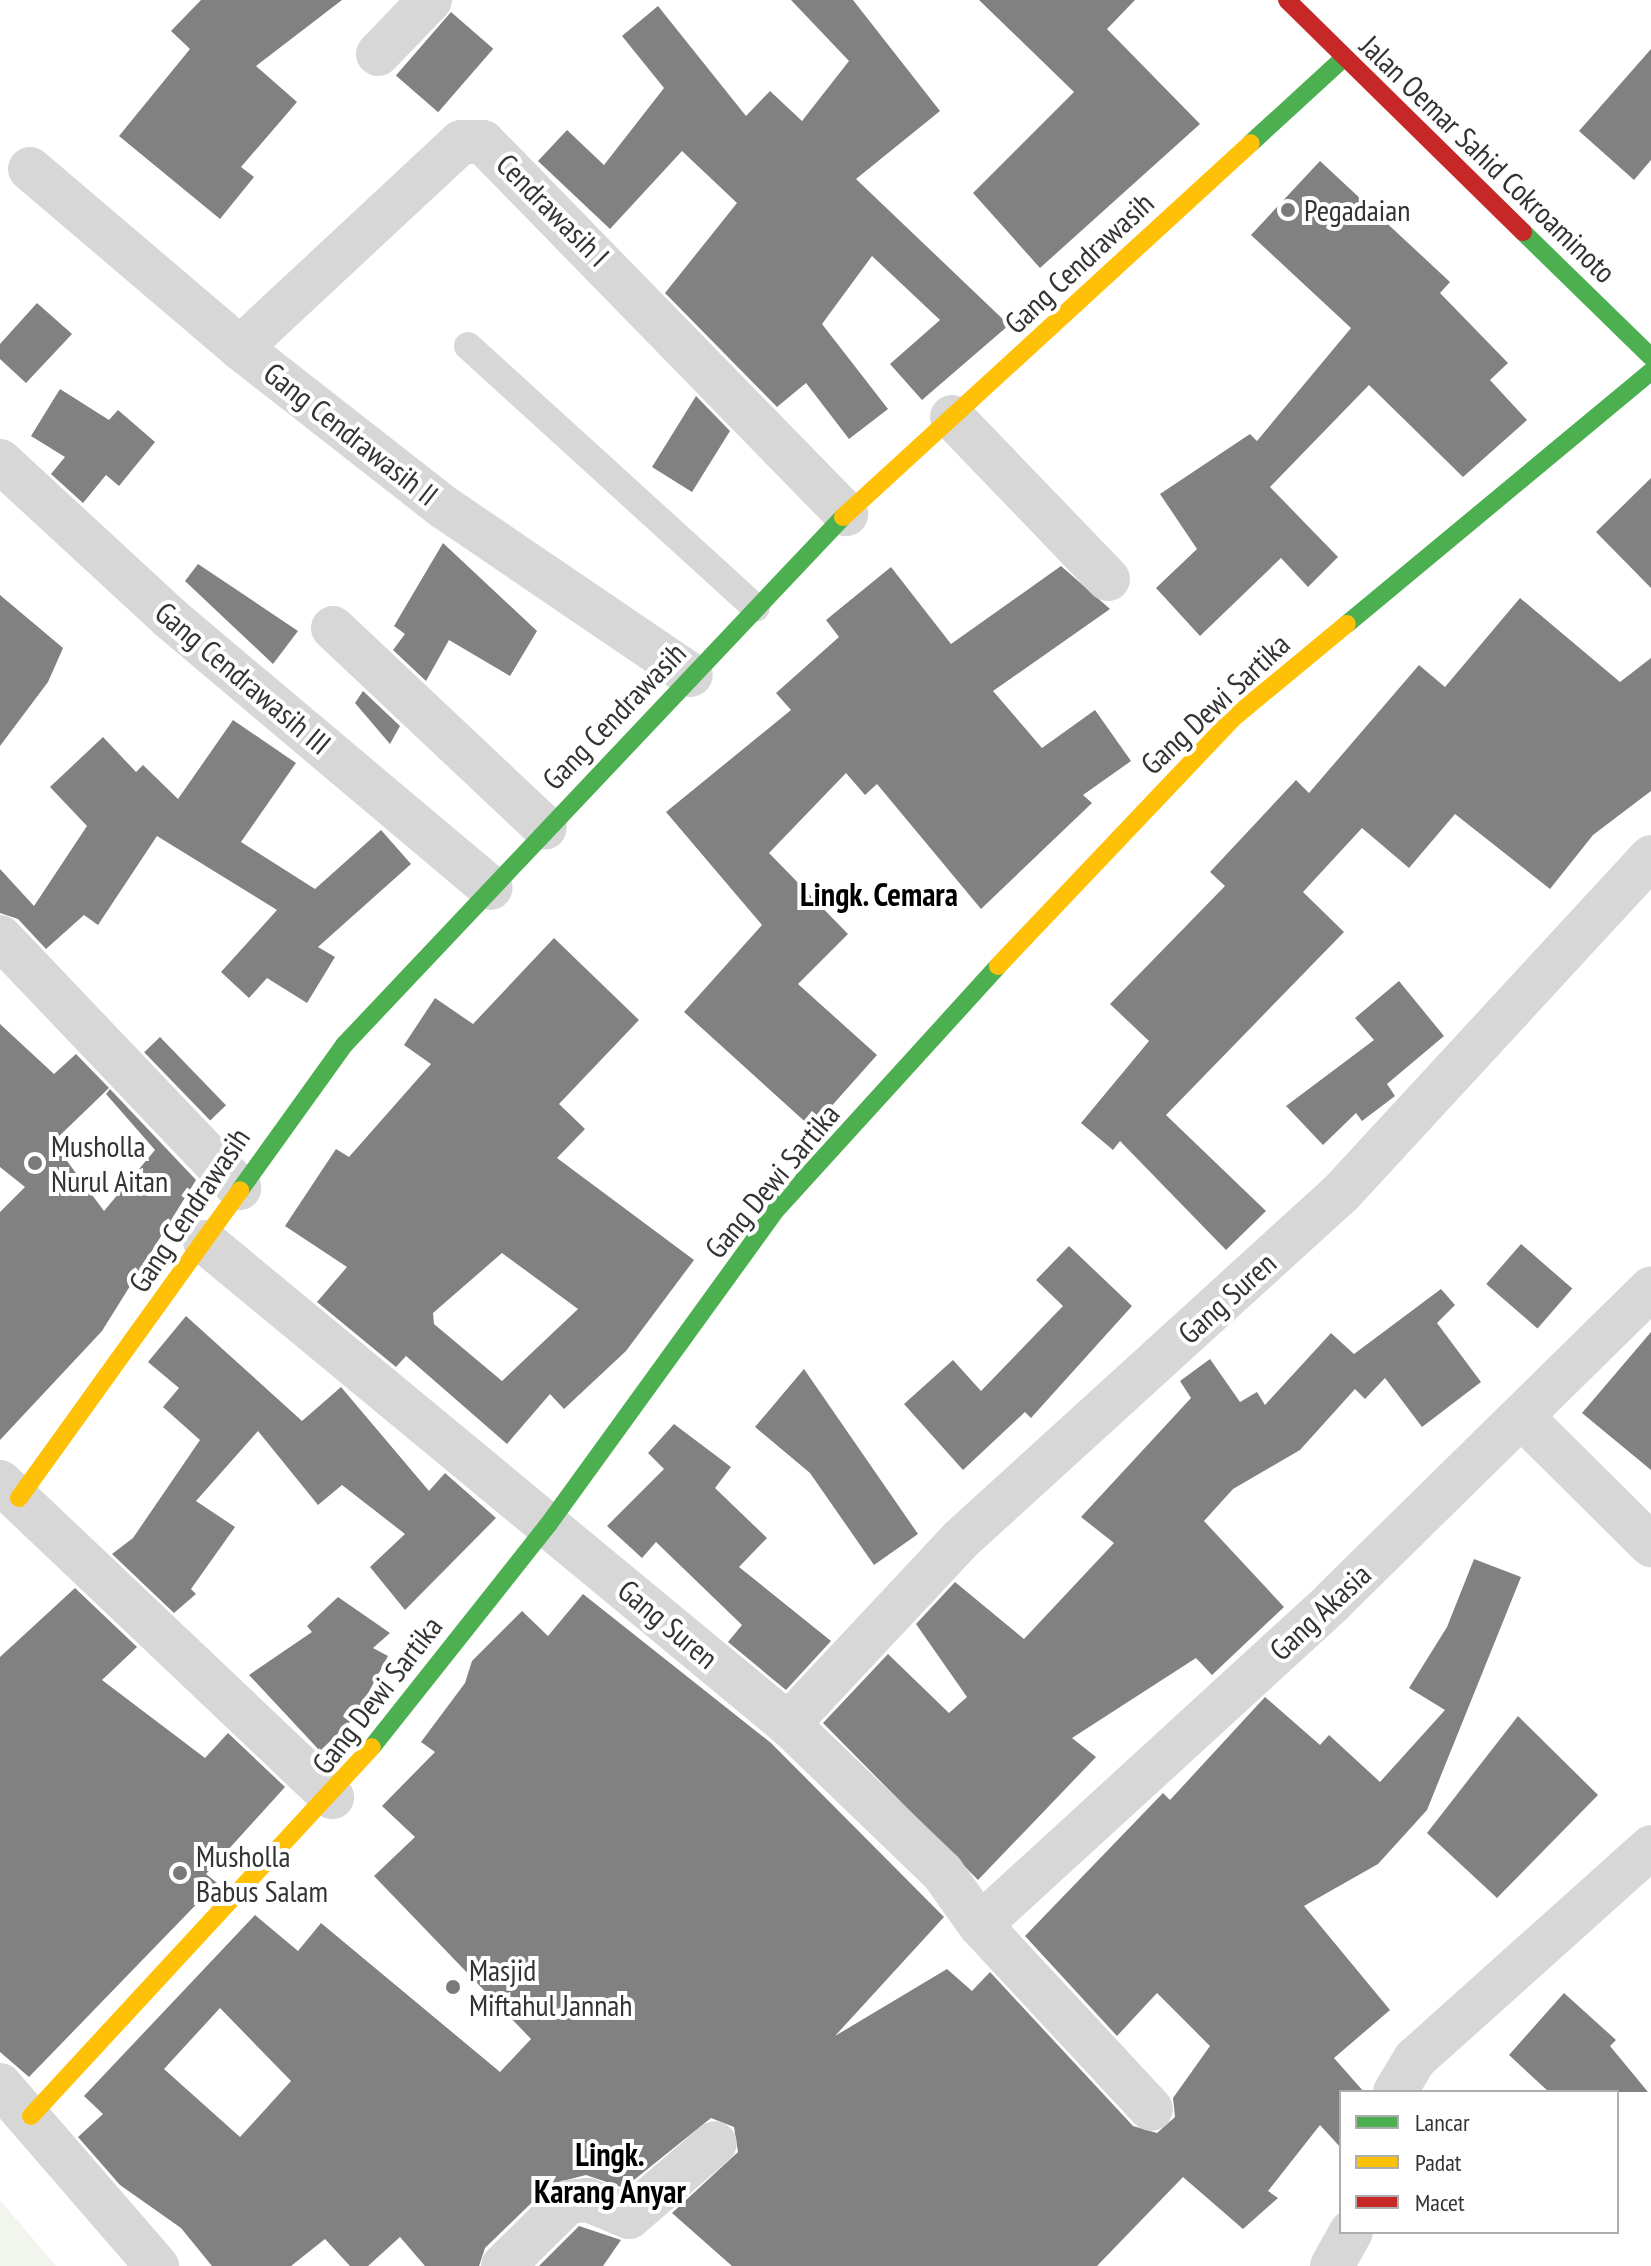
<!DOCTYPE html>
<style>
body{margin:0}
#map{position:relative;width:1651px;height:2266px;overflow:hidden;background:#fff;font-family:"PT Sans Narrow",sans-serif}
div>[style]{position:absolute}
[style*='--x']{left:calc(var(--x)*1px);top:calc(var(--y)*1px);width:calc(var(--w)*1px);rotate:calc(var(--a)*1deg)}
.green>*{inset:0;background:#f1f5ed}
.building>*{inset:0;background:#818181;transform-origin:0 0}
.lane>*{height:28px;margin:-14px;padding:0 14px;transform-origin:14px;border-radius:14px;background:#d7d7d7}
.street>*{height:44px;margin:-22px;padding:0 22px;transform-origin:22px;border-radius:22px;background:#d7d7d7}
.fast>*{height:18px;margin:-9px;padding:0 9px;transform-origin:9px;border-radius:9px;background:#4caf50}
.slow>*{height:18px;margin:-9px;padding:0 9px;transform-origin:9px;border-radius:9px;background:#ffc107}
.jam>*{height:18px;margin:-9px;padding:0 9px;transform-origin:9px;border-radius:9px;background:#c62828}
.dots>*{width:22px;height:22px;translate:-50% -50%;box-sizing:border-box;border:4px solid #fff;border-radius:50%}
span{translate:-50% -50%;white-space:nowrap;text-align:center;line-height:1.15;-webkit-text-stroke:8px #fff;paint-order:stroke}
.street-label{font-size:30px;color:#333}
.poi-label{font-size:30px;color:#333}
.left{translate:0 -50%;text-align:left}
.neighbourhood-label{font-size:32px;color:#000;font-weight:700}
.legend{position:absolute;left:1339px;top:2090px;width:280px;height:144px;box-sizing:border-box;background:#fff;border:2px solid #adadad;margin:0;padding:10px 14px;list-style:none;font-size:24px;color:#333}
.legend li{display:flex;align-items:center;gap:16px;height:40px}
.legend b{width:40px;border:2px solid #adadad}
</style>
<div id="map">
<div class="green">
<i style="clip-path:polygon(0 2200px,56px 2266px,0 2266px)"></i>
</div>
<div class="building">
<i style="clip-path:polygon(201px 0,342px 0,256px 66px,297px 102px,241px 167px,254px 177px,220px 219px,119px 136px,190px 49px,171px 31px)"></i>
<i style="clip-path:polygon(791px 0,853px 0,940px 111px,856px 179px,1009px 325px,922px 400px,890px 364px,940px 320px,872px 256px,822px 324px,888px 409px,849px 439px,806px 383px,777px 407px,665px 293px,737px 203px,682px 151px,610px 229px,538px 161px,567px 130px,604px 165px,664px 88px,622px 36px,658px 6px,746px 116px,770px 91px,802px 121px,849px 61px)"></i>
<i style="clip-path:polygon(979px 0,1135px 0,1107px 29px,1200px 124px,1040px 268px,973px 193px,1074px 92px)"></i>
<i style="left:451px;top:12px;width:56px;height:84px;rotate:41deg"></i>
<i style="clip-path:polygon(1651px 49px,1651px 160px,1634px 180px,1579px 131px)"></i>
<i style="clip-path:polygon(1320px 161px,1450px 282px,1440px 293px,1508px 363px,1490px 380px,1527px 420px,1463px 477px,1369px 385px,1270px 487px,1338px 557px,1308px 587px,1281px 558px,1200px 636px,1156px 588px,1197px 549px,1160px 494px,1250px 434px,1257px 441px,1351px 328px,1251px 235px)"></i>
<i style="clip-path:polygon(37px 303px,72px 334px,26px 383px,0 359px,0 344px)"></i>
<i style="clip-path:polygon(60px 389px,109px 420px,118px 410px,155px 442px,119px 486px,106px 475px,83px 503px,51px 474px,65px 457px,31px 436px)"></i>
<i style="clip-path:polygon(696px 396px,730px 431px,692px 492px,652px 467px)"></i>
<i style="clip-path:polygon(1651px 478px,1651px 588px,1596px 532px)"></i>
<i style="clip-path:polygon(443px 543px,537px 631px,510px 676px,449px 640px,426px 681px,393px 650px,405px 634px,394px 626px)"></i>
<i style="clip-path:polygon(198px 564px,298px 631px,273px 664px,185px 581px)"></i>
<i style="clip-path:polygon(1061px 566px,1110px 609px,993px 691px,1042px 748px,1095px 710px,1131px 761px,1083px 795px,1092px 803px,981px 909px,877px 784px,865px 795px,846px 773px,769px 853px,848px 934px,798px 984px,877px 1055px,812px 1128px,684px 1012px,762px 925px,666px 812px,791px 710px,776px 693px,839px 637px,826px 620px,891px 567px,951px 644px)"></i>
<i style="clip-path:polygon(0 595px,63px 648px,48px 682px,0 746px)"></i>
<i style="clip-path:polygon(1520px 598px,1620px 682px,1651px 658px,1651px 791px,1593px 835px,1550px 889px,1455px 814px,1409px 868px,1362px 828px,1303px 892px,1344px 932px,1166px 1115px,1266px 1211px,1226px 1250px,1120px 1141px,1113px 1150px,1081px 1123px,1149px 1041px,1110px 1004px,1225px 886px,1210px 872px,1296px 780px,1309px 793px,1419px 665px,1445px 687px)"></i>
<i style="clip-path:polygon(363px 691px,400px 726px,390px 744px,355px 703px)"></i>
<i style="clip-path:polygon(233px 720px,296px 763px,241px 842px,315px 889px,381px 830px,411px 864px,318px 947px,335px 957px,307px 1003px,267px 978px,249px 998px,221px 972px,277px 910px,157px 836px,98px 925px,84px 915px,46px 949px,18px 919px,0 913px,0 869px,34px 906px,87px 826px,50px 787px,103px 737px,136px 772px,143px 765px,178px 799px)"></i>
<i style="clip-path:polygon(evenodd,554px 938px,639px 1020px,559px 1104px,585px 1129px,557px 1158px,694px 1260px,626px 1351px,564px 1409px,550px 1394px,507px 1444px,406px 1356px,396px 1367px,317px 1302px,347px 1267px,285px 1226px,336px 1149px,349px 1157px,431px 1064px,404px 1045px,435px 998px,473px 1024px,554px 938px,502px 1253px,578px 1309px,502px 1381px,434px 1324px,433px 1313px,502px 1253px)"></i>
<i style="clip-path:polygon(1399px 981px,1444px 1036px,1387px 1084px,1395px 1096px,1362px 1121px,1356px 1113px,1323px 1145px,1286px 1106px,1374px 1040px,1355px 1018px)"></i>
<i style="clip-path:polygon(0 1024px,54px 1074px,76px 1054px,109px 1088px,53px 1142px,104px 1211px,155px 1150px,106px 1094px,110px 1089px,196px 1180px,102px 1331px,0 1440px,0 1212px,25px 1187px,0 1167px)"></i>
<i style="left:160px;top:1037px;width:95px;height:22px;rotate:46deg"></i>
<i style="left:1521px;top:1244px;width:68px;height:53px;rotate:41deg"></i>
<i style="clip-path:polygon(1069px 1246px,1132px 1306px,1031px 1418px,1025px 1412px,963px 1470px,904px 1404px,953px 1360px,981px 1391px,1063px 1306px,1036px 1280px)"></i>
<i style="clip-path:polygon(1441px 1289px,1455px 1305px,1437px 1323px,1481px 1382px,1422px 1427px,1385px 1378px,1365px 1399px,1355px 1389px,1300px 1450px,1233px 1489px,1204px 1521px,1284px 1607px,1212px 1675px,1196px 1658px,1072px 1738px,1096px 1757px,978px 1880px,823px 1723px,888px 1654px,949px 1713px,967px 1697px,916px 1624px,955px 1582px,1024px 1639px,1114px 1543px,1081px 1517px,1191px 1398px,1180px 1381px,1210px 1359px,1240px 1402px,1257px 1392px,1265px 1405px,1331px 1333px,1354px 1354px)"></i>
<i style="clip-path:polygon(186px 1316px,302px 1421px,341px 1387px,429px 1491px,445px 1473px,496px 1518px,405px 1610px,370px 1567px,405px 1534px,342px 1485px,318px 1505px,258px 1431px,196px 1501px,235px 1527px,191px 1589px,196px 1594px,174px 1613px,112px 1554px,133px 1538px,200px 1440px,163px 1407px,179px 1388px,148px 1362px)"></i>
<i style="clip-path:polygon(1651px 1332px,1651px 1470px,1582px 1413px)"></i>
<i style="clip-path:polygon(804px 1369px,918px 1534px,874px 1565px,810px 1473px,755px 1427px)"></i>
<i style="clip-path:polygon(674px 1424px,731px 1467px,715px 1488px,767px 1538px,739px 1567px,831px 1641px,786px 1690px,728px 1642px,742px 1625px,656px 1542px,642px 1558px,607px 1526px,664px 1469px,648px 1453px)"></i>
<i style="clip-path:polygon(evenodd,1474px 1559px,1521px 1577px,1427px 1810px,1378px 1864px,1304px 1906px,1390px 2010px,1334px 2058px,1364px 2092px,1341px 2092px,1341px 2148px,1320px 2125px,1268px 2191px,1278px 2198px,1243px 2229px,1183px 2177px,1097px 2266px,732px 2266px,672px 2213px,738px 2152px,734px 2127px,711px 2118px,624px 2188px,586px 2175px,551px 2184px,485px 2248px,479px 2266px,425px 2266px,400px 2237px,368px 2266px,350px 2266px,325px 2239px,291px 2266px,212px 2266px,181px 2228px,120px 2185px,78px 2137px,103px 2114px,84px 2096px,255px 1915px,298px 1951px,321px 1923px,500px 2072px,531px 2039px,374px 1876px,415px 1837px,382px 1806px,435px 1752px,421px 1742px,465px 1683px,472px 1661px,522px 1611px,548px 1636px,583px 1594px,771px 1743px,944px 1917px,835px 2036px,947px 1969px,972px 1991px,990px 1972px,1133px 2126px,1157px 2133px,1175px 2117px,1173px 2098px,1210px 2046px,1157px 1993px,1117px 2036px,1025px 1936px,1163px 1793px,1170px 1800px,1265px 1697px,1320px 1745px,1329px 1735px,1380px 1782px,1445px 1710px,1409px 1688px,1447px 1627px,1474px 1559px,220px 2008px,291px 2081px,240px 2137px,164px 2069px,220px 2008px)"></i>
<i style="clip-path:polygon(75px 1588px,137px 1647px,102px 1680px,205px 1758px,228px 1733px,285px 1787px,206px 1874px,217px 1883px,29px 2077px,0 2052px,0 1657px)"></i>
<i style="clip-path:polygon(338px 1597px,390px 1633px,373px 1648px,388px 1656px,356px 1716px,320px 1751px,249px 1675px,312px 1632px,307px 1626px)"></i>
<i style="clip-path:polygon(1518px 1716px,1598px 1795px,1497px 1898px,1427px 1833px)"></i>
<i style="clip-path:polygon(1564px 1993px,1616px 2040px,1610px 2046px,1648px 2092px,1549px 2092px,1509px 2055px)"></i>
<i style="clip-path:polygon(579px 2226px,621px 2240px,603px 2266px,539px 2266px)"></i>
</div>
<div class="lane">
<i style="--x:468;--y:346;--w:389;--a:42.3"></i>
</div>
<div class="street">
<i style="--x:378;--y:54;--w:75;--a:-46.1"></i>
<i style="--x:30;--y:169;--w:276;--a:40.4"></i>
<i style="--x:240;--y:348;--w:260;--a:38"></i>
<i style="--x:445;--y:508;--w:297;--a:34.2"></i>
<i style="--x:240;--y:348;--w:302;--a:-43"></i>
<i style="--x:461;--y:142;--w:22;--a:0"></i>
<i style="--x:483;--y:142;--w:520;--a:45.7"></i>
<i style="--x:952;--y:417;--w:225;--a:46.1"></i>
<i style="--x:0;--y:461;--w:231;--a:42.7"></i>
<i style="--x:170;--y:618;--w:419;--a:40.1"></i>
<i style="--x:333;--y:628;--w:291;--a:43.3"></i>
<i style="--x:0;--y:937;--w:347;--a:46.4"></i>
<i style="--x:205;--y:1242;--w:756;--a:39.58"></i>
<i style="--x:788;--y:1724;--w:214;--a:43.9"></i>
<i style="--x:942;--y:1872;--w:65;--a:54.4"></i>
<i style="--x:980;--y:1925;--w:251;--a:47.1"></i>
<i style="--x:1522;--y:1417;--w:182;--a:44.8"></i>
<i style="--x:0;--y:1482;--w:458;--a:43.5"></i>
<i style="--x:788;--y:1724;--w:252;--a:-46.9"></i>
<i style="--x:960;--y:1540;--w:515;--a:-42.33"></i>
<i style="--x:1341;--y:1193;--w:457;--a:-47.3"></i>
<i style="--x:980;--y:1925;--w:479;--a:-42.5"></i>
<i style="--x:1333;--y:1601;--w:446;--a:-44.5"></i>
<i style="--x:0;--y:2085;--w:240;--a:49.1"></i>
<i style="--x:1395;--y:2092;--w:39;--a:-59"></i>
<i style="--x:1415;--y:2059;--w:317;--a:-41.9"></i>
<i style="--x:503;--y:2266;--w:91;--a:-44.6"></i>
<i style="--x:568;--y:2202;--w:20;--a:-6"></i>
<i style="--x:588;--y:2200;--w:44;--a:22.5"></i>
<i style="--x:629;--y:2217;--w:113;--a:-40.7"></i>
<i style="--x:1332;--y:2266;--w:39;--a:-61"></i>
</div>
<div class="fast">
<i style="--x:1251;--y:143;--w:127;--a:-42.5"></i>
<i style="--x:1523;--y:232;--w:179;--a:44.3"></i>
<i style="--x:1347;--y:624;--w:395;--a:-39.7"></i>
<i style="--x:240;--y:1190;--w:180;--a:-54.3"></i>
<i style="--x:345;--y:1044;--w:725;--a:-46.62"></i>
<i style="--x:372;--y:1747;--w:283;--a:-51.6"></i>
<i style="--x:548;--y:1525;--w:390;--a:-54.1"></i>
<i style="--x:777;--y:1209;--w:328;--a:-47.7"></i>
</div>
<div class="slow">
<i style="--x:843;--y:517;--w:553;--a:-42.51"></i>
<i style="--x:998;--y:966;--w:340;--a:-46.5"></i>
<i style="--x:1232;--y:719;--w:149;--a:-39.6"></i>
<i style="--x:19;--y:1498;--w:379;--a:-54.3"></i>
<i style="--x:31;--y:2116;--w:502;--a:-47.26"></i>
</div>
<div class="jam">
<i style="--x:1287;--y:0;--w:331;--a:44.5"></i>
</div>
<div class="dots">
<i style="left:1288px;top:210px;background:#7a7a7a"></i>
<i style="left:35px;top:1163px;background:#7a7a7a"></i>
<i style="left:180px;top:1873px;background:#7a7a7a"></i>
<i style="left:453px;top:1987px;background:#7a7a7a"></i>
</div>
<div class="street-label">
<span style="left:1488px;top:159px;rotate:44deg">Jalan Oemar Sahid Cokroaminoto</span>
<span style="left:553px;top:210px;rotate:45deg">Cendrawasih I</span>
<span style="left:1079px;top:263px;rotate:-43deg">Gang Cendrawasih</span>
<span style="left:351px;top:434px;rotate:38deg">Gang Cendrawasih II</span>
<span style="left:243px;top:678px;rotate:40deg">Gang Cendrawasih III</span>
<span style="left:1215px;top:704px;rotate:-43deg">Gang Dewi Sartika</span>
<span style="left:614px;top:716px;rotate:-46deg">Gang Cendrawasih</span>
<span style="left:772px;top:1181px;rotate:-50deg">Gang Dewi Sartika</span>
<span style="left:189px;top:1210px;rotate:-56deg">Gang Cendrawasih</span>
<span style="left:1227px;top:1298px;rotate:-42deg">Gang Suren</span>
<span style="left:1320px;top:1612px;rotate:-43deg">Gang Akasia</span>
<span style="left:668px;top:1624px;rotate:40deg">Gang Suren</span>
<span style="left:377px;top:1695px;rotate:-52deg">Gang Dewi Sartika</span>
</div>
<div class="poi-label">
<span class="left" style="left:1304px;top:210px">Pegadaian</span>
<span class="left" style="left:51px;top:1163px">Musholla<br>Nurul Aitan</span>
<span class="left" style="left:196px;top:1873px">Musholla<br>Babus Salam</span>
<span class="left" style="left:469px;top:1987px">Masjid<br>Miftahul Jannah</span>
</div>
<div class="neighbourhood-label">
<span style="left:879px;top:894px">Lingk. Cemara</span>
<span style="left:610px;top:2173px">Lingk.<br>Karang Anyar</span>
</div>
<ul class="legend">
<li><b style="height:10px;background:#4caf50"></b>Lancar</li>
<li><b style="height:10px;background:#ffc107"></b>Padat</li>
<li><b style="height:10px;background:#c62828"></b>Macet</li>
</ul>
</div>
